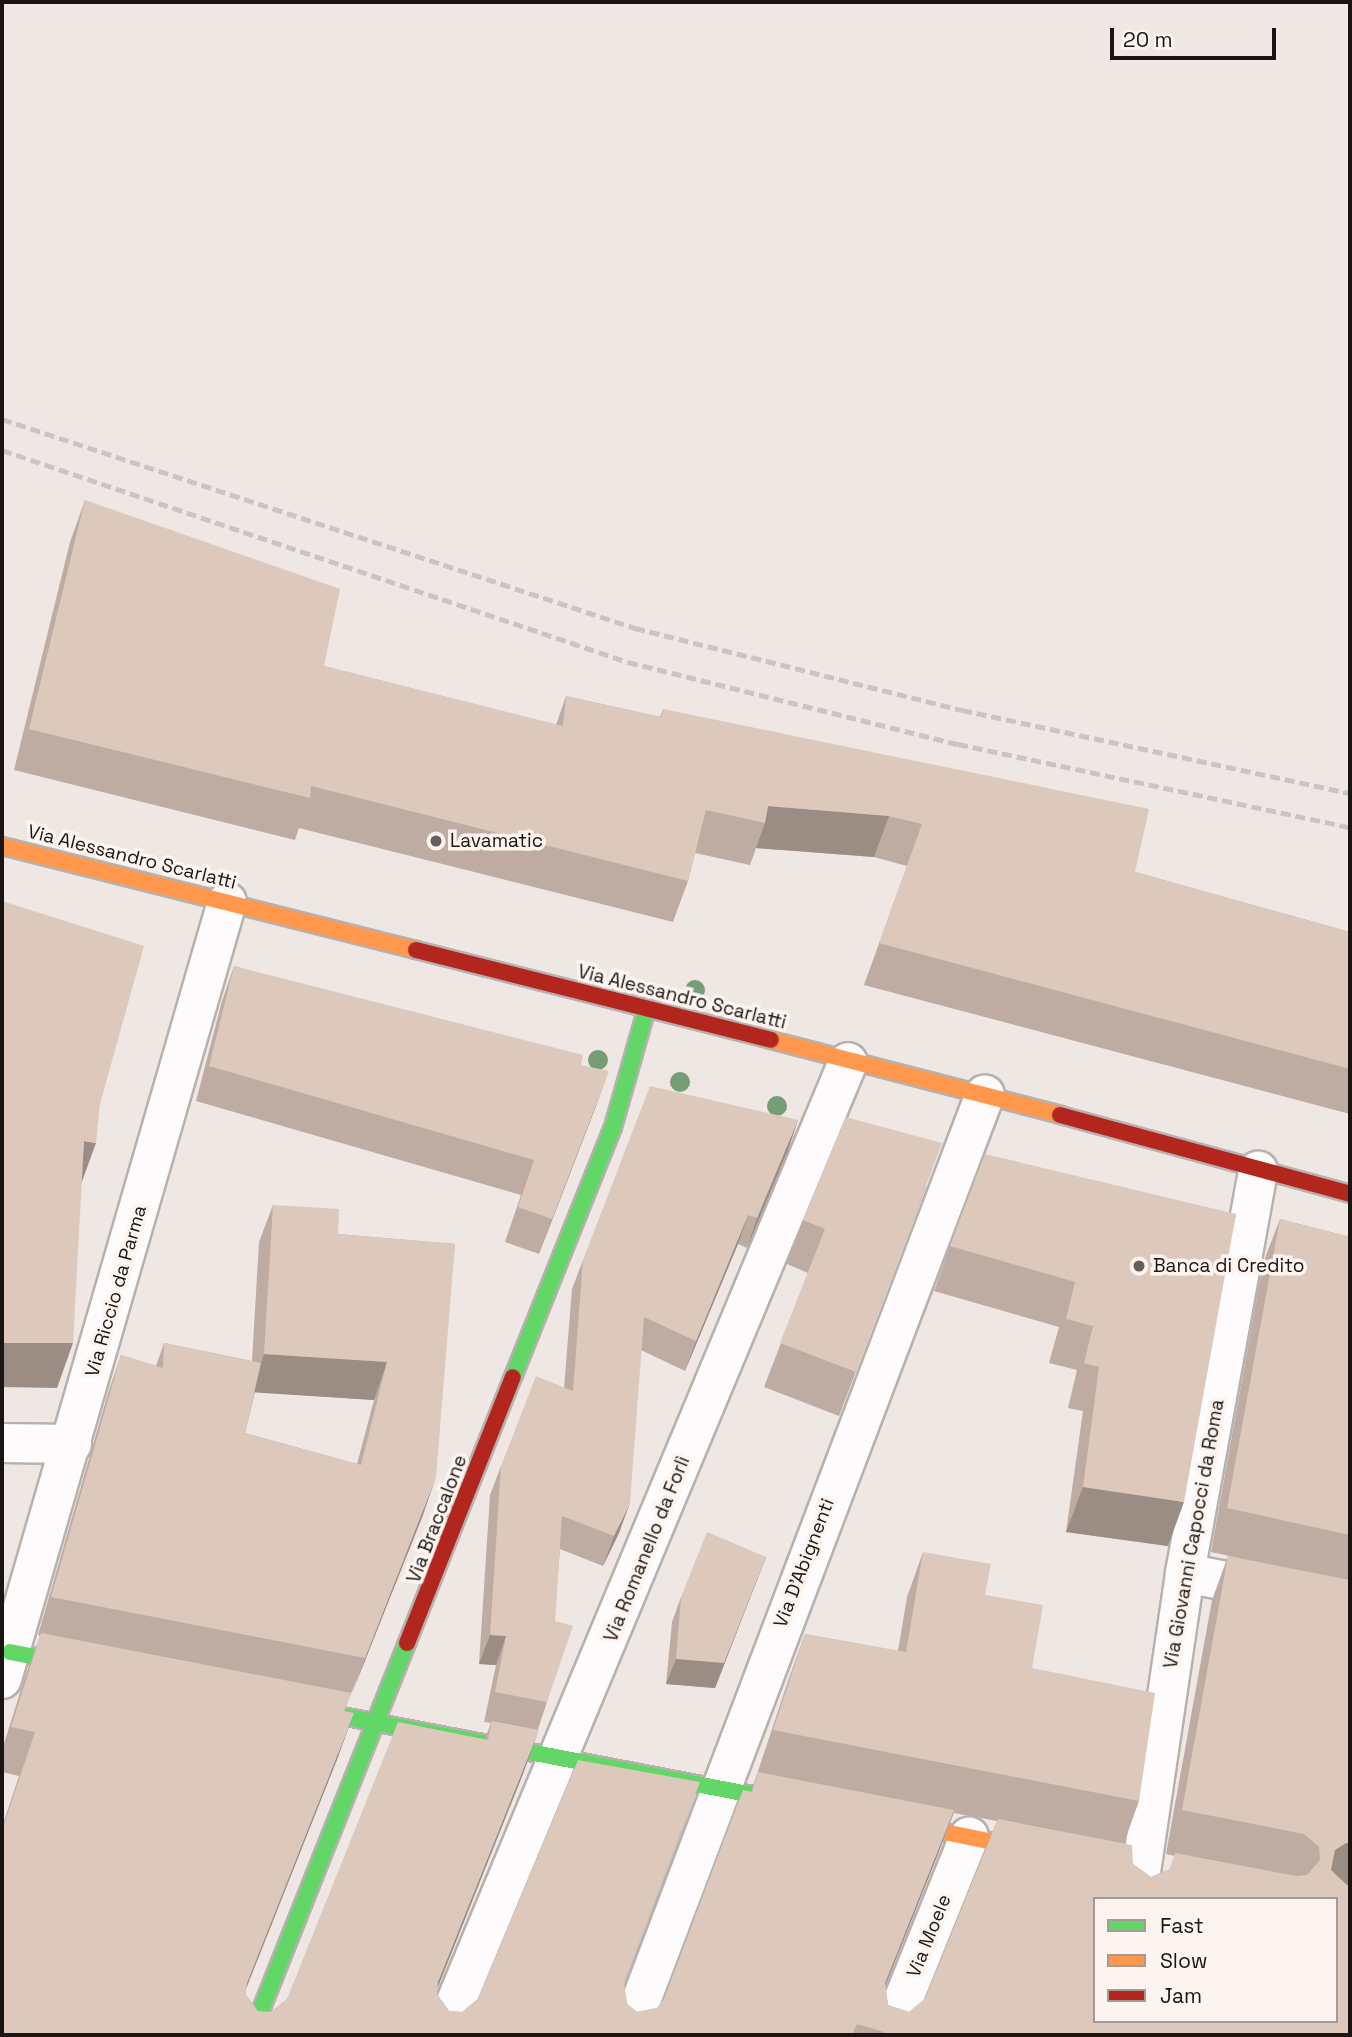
<!DOCTYPE html>
<meta charset="utf-8">
<style>
body{margin:0}
#map{position:relative;width:1352px;height:2037px;overflow:hidden;background:#efe7e3;font-family:"Space Grotesk",sans-serif}
div>[style]{position:absolute}
[style*='--x']{left:calc(var(--x)*1px);top:calc(var(--y)*1px);width:calc(var(--w)*1px);rotate:calc(var(--a)*1deg)}
.roads{filter:drop-shadow(2px 0 #b7b1ae) drop-shadow(-2px 0 #b7b1ae) drop-shadow(0 2px #b7b1ae) drop-shadow(0 -2px #b7b1ae)}
.street>*{height:38px;margin:-19px;padding:0 19px;transform-origin:19px;border-radius:19px;background:#fdfbfb}
.fast>*{height:16px;margin:-8px;padding:0 8px;transform-origin:8px;border-radius:8px;background:#63d668}
.slow>*{height:16px;margin:-8px;padding:0 8px;transform-origin:8px;border-radius:8px;background:#ff974d}
.jam>*{height:16px;margin:-8px;padding:0 8px;transform-origin:8px;border-radius:8px;background:#b3261e}
.rail>*{height:5px;margin-top:-2.5px;transform-origin:0;background:repeating-linear-gradient(90deg,#c8c6c5 0 10px,transparent 0 15px)}
.trees>*{width:20px;height:20px;margin:-10px;border-radius:50%;background:#779d76}
.wall>*{inset:0;background:#beaca2}
.shaded-wall>*{inset:0;background:#9b8c84}
.building>*{inset:0;background:#ddc8bc}
.dots>*{width:19px;height:19px;translate:-50% -50%;box-sizing:border-box;border:4px solid #fdf4ef;border-radius:50%}
span{translate:-50% -50%;white-space:nowrap;text-align:center;line-height:1.15;-webkit-text-stroke:7px #fdf4ef;paint-order:stroke}
.poi-label{font-size:19px;color:#1a1512}
.left{translate:0 -50%;text-align:left}
.street-label{font-size:19px;color:#1a1512}
.frame{position:absolute;inset:0;border:4px solid #1a1512;pointer-events:none}
.legend{position:absolute;left:1093px;top:1897px;width:245px;height:126px;box-sizing:border-box;background:#fdf4ef;border:2px solid #a29b97;margin:0;padding:9px 12px;list-style:none;font-size:21px;color:#1a1512}
.legend li{display:flex;align-items:center;gap:14px;height:35px}
.legend b{width:35px;border:2px solid #a29b97}
.scale{position:absolute;left:1110px;top:28px;width:166px;height:32px;box-sizing:border-box;border:4px solid #1a1512;border-top:0;padding-left:9px;font-size:21px;line-height:24px;white-space:nowrap;color:#1a1512;-webkit-text-stroke:5px #fdf4ef;paint-order:stroke}
</style>
<div id="map">
<div class="roads">
<div class="street">
<i style="--x:2;--y:1443;--w:70;--a:0.8"></i>
<i style="--x:1185;--y:1573;--w:168;--a:11"></i>
<i style="--x:2;--y:1679;--w:809;--a:-73.85"></i>
<i style="--x:1137;--y:1899;--w:330;--a:-81.6"></i>
<i style="--x:1185;--y:1573;--w:409;--a:-79.7"></i>
<i style="--x:442;--y:2035;--w:1054;--a:-67.35"></i>
<i style="--x:628;--y:2035;--w:1006;--a:-69.22"></i>
<i style="--x:889;--y:2035;--w:214;--a:-68"></i>
</div>
<div class="fast">
<i style="--x:513;--y:1377;--w:269;--a:-68.2"></i>
<i style="--x:613;--y:1127;--w:121;--a:-74.1"></i>
<i style="--x:10;--y:1652;--w:74;--a:10.9"></i>
<i style="--x:300;--y:1708;--w:504;--a:10.86"></i>
<i style="--x:251;--y:2035;--w:422;--a:-68.3"></i>
</div>
<div class="slow">
<i style="--x:2;--y:846;--w:427;--a:14.1"></i>
<i style="--x:771;--y:1040;--w:299;--a:14.5"></i>
<i style="--x:895;--y:1822;--w:150;--a:11.5"></i>
</div>
<div class="jam">
<i style="--x:416;--y:950;--w:366;--a:14.2"></i>
<i style="--x:1060;--y:1115;--w:301;--a:15.2"></i>
<i style="--x:407;--y:1643;--w:286;--a:-68.3"></i>
</div>
</div>
<div class="rail">
<i style="--x:2;--y:419;--w:667;--a:18.27"></i>
<i style="--x:635;--y:628;--w:337;--a:14.1"></i>
<i style="--x:962;--y:710;--w:397;--a:12.1"></i>
<i style="--x:2;--y:450;--w:661;--a:18.71"></i>
<i style="--x:628;--y:662;--w:340;--a:14"></i>
<i style="--x:958;--y:744;--w:401;--a:12"></i>
</div>
<div class="trees">
<i style="left:695px;top:990px"></i>
<i style="left:598px;top:1060px"></i>
<i style="left:680px;top:1082px"></i>
<i style="left:777px;top:1106px"></i>
</div>
<div class="wall">
<i style="clip-path:polygon(85px 500px,324px 666px,556px 725px,566px 696px,660px 717px,663px 709px,1135px 872px,1350px 932px,1350px 1114px,864px 985px,907px 866px,874px 857px,756px 848px,750px 865px,695px 853px,688px 881px,673px 922px,299px 828px,295px 840px,14px 770px,70px 542px)"></i>
<i style="clip-path:polygon(234px 966px,581px 1065px,596px 1106px,539px 1254px,505px 1242px,521px 1195px,196px 1101px,222px 1001px)"></i>
<i style="clip-path:polygon(evenodd,798px 1120px,788px 1150px,747px 1248px,738px 1244px,685px 1371px,641px 1350px,619px 1533px,603px 1566px,560px 1549px,547px 1702px,523px 1774px,437px 1988px,437px 1994px,449px 2011px,462px 2012px,478px 1999px,700px 1782px,624px 1984px,627px 2004px,637px 2012px,657px 2008px,664px 1999px,751px 1792px,789px 1678px,805px 1634px,898px 1651px,907px 1597px,923px 1552px,985px 1595px,1032px 1668px,1139px 1801px,1124px 1843px,1133px 1864px,1151px 1877px,1170px 1869px,1175px 1856px,1166px 1854px,1212px 1600px,1228px 1556px,1244px 1559px,1211px 1552px,1263px 1263px,1280px 1219px,1350px 1237px,1350px 2035px,2px 2035px,2px 1827px,19px 1776px,2px 1772px,2px 1750px,25px 1677px,40px 1636px,38px 1635px,108px 1393px,121px 1355px,156px 1366px,164px 1343px,252px 1361px,259px 1242px,273px 1205px,338px 1234px,455px 1244px,423px 1515px,344px 1711px,338px 1757px,246px 1988px,246px 1995px,258px 2011px,271px 2012px,287px 1999px,485px 1739px,491px 1723px,484px 1722px,496px 1665px,479px 1664px,490px 1495px,501px 1466px,564px 1388px,572px 1289px,583px 1260px,798px 1120px,255px 1392px,374px 1400px,357px 1464px,245px 1433px,255px 1392px,798px 1120px,954px 1813px,997px 1821px,925px 1999px,909px 2012px,888px 2005px,885px 1986px,938px 1854px,954px 1813px,798px 1120px,1095px 1899px,1336px 2021px,1095px 2021px,1095px 1899px)"></i>
<i style="clip-path:polygon(926px 1187px,839px 1416px,764px 1387px,808px 1273px,787px 1264px,803px 1220px)"></i>
<i style="clip-path:polygon(1236px 1214px,1168px 1546px,1066px 1532px,1083px 1411px,1068px 1408px,1077px 1370px,1049px 1363px,1059px 1327px,934px 1291px,950px 1246px)"></i>
<i style="clip-path:polygon(766px 1557px,715px 1688px,666px 1684px,672px 1622px,681px 1597px)"></i>
</div>
<div class="shaded-wall">
<i style="clip-path:polygon(768px 806px,889px 816px,874px 857px,756px 848px,765px 823px)"></i>
<i style="clip-path:polygon(609px 1071px,596px 1106px,539px 1254px,552px 1219px)"></i>
<i style="clip-path:polygon(798px 1120px,788px 1150px,747px 1248px,757px 1218px)"></i>
<i style="clip-path:polygon(84px 1141px,96px 1143px,80px 1187px)"></i>
<i style="clip-path:polygon(748px 1215px,738px 1244px,685px 1371px,696px 1341px)"></i>
<i style="clip-path:polygon(2px 1343px,73px 1343px,57px 1388px,2px 1387px)"></i>
<i style="clip-path:polygon(264px 1354px,387px 1362px,374px 1400px,250px 1392px)"></i>
<i style="clip-path:polygon(436px 1477px,423px 1515px,351px 1696px,365px 1658px)"></i>
<i style="clip-path:polygon(1083px 1487px,1184px 1502px,1168px 1546px,1066px 1532px)"></i>
<i style="clip-path:polygon(630px 1503px,619px 1533px,603px 1566px,614px 1536px)"></i>
<i style="clip-path:polygon(766px 1557px,715px 1688px,666px 1684px,676px 1659px)"></i>
<i style="clip-path:polygon(490px 1635px,506px 1636px,496px 1665px,479px 1664px)"></i>
<i style="clip-path:polygon(354px 1713px,338px 1757px,231px 2027px,247px 1983px)"></i>
<i style="clip-path:polygon(539px 1730px,523px 1774px,422px 2027px,438px 1982px)"></i>
<i style="clip-path:polygon(700px 1782px,684px 1826px,608px 2027px)"></i>
<i style="clip-path:polygon(954px 1810px,938px 1854px,869px 2027px,885px 1983px)"></i>
<i style="clip-path:polygon(1346px 1843px,1350px 1843px,1350px 1889px,1319px 1894px,1335px 1850px)"></i>
</div>
<div class="building">
<i style="clip-path:polygon(85px 500px,340px 589px,324px 666px,563px 726px,566px 696px,661px 717px,663px 709px,1149px 809px,1135px 872px,1350px 932px,1350px 1069px,879px 943px,922px 824px,889px 816px,768px 806px,765px 823px,706px 810px,688px 881px,311px 786px,310px 798px,29px 729px)"></i>
<i style="clip-path:polygon(2px 901px,144px 946px,100px 1104px,96px 1143px,84px 1141px,73px 1343px,2px 1343px)"></i>
<i style="clip-path:polygon(234px 966px,583px 1055px,581px 1065px,609px 1071px,552px 1219px,518px 1207px,534px 1160px,209px 1066px)"></i>
<i style="clip-path:polygon(650px 1086px,798px 1120px,757px 1218px,748px 1215px,696px 1341px,644px 1317px,630px 1503px,614px 1536px,562px 1516px,555px 1621px,573px 1626px,547px 1702px,495px 1692px,506px 1636px,490px 1635px,501px 1466px,536px 1376px,573px 1391px,583px 1260px)"></i>
<i style="clip-path:polygon(846px 1117px,942px 1143px,856px 1372px,780px 1343px,825px 1229px,803px 1220px)"></i>
<i style="clip-path:polygon(985px 1154px,1236px 1214px,1184px 1502px,1083px 1487px,1099px 1367px,1084px 1363px,1093px 1326px,1066px 1319px,1075px 1282px,950px 1246px)"></i>
<i style="clip-path:polygon(273px 1205px,339px 1209px,338px 1234px,455px 1244px,436px 1477px,365px 1658px,51px 1597px,121px 1355px,163px 1368px,164px 1343px,261px 1363px,245px 1433px,361px 1465px,387px 1362px,264px 1354px)"></i>
<i style="clip-path:polygon(1280px 1219px,1350px 1237px,1350px 1535px,1227px 1508px)"></i>
<i style="clip-path:polygon(707px 1532px,766px 1557px,724px 1663px,676px 1659px,681px 1597px)"></i>
<i style="clip-path:polygon(923px 1552px,991px 1564px,985px 1595px,1043px 1605px,1032px 1668px,1155px 1693px,1139px 1801px,773px 1730px,805px 1634px,906px 1652px)"></i>
<i style="clip-path:polygon(evenodd,1228px 1556px,1350px 1580px,1350px 1843px,1346px 1843px,1335px 1850px,1331px 1870px,1347px 1885px,1350px 1885px,1350px 2035px,884px 2035px,884px 2032px,857px 2024px,852px 2035px,2px 2035px,2px 1830px,35px 1732px,11px 1727px,41px 1633px,351px 1693px,344px 1711px,354px 1713px,247px 1983px,246px 1995px,258px 2011px,271px 2012px,287px 1999px,398px 1722px,488px 1740px,492px 1721px,539px 1730px,438px 1982px,437px 1994px,449px 2011px,462px 2012px,478px 1999px,578px 1760px,700px 1782px,624px 1983px,627px 2004px,637px 2012px,657px 2008px,664px 1999px,743px 1790px,752px 1792px,758px 1772px,954px 1810px,885px 1983px,888px 2005px,909px 2012px,925px 1999px,998px 1819px,1132px 1845px,1133px 1864px,1151px 1877px,1170px 1869px,1175px 1853px,1296px 1876px,1307px 1875px,1320px 1860px,1319px 1847px,1304px 1834px,1182px 1810px,1228px 1556px,1095px 1899px,1336px 1899px,1336px 2021px,1095px 2021px,1095px 1899px)"></i>
</div>
<div class="dots">
<i style="left:436px;top:841px;background:#655e5b"></i>
<i style="left:1139px;top:1266px;background:#655e5b"></i>
</div>
<div class="poi-label">
<span class="left" style="left:450px;top:841px">Lavamatic</span>
<span class="left" style="left:1153px;top:1266px">Banca di Credito</span>
</div>
<div class="street-label">
<span style="left:132px;top:857px;rotate:14deg">Via Alessandro Scarlatti</span>
<span style="left:682px;top:997px;rotate:14deg">Via Alessandro Scarlatti</span>
<span style="left:116px;top:1291px;rotate:-74deg">Via Riccio da Parma</span>
<span style="left:437px;top:1519px;rotate:-69deg">Via Braccalone</span>
<span style="left:1194px;top:1534px;rotate:-80deg">Via Giovanni Capocci da Roma</span>
<span style="left:647px;top:1549px;rotate:-68deg">Via Romanello da Forlì</span>
<span style="left:804px;top:1563px;rotate:-69deg">Via D'Abignenti</span>
<span style="left:929px;top:1936px;rotate:-68deg">Via Moele</span>
</div>
<div class="frame"></div>
<ul class="legend">
<li><b style="height:9px;background:#63d668"></b>Fast</li>
<li><b style="height:9px;background:#ff974d"></b>Slow</li>
<li><b style="height:9px;background:#b3261e"></b>Jam</li>
</ul>
<div class="scale">20 m</div>
</div>
